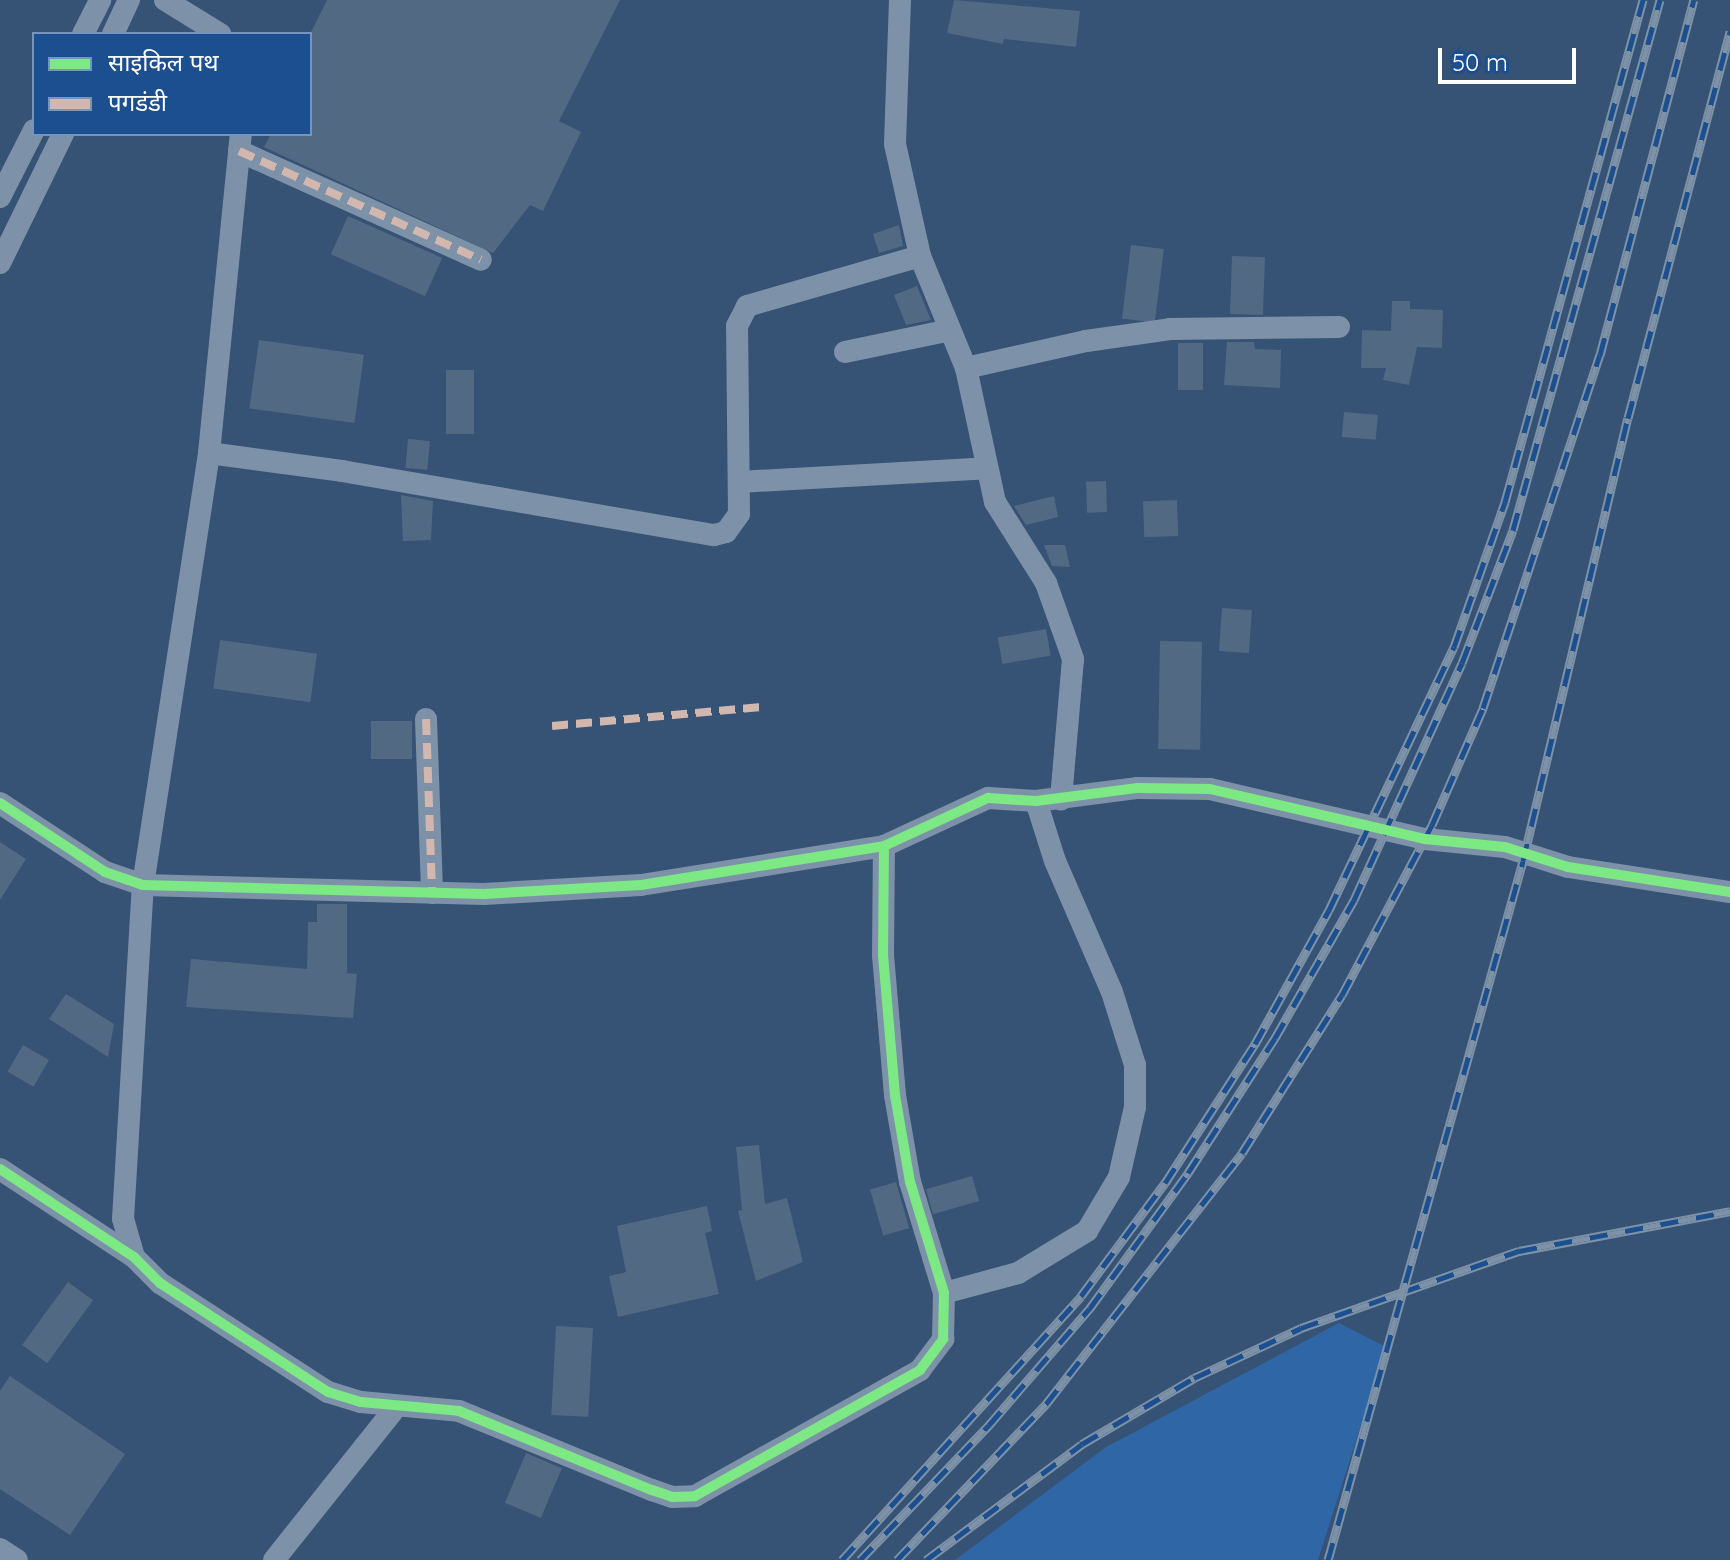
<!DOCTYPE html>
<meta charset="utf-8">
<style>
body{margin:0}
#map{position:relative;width:1730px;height:1560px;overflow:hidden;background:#365274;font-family:Quicksand,"Noto Sans Devanagari",sans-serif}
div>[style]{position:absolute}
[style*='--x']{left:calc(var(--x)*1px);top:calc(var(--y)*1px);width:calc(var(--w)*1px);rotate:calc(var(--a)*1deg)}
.green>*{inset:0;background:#2f66a5}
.building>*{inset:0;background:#526984;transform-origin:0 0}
.minor>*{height:22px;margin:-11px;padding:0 11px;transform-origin:11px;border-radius:11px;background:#7d92a8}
.rail>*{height:9px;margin-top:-4.5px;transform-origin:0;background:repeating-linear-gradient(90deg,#1b4f8f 0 18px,#7e92a7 0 36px);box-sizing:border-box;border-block:2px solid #7e92a7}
.quiet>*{height:8px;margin-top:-4px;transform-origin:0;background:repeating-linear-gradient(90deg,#d1b7ad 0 16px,transparent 0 24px)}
.cycleway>*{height:10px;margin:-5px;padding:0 5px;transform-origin:5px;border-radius:5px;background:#7ce984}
span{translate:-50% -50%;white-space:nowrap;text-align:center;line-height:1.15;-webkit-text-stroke:8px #1b4f8f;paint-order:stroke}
.legend{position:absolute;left:32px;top:32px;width:280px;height:104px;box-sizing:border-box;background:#1b4f8f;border:2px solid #7695bc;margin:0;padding:10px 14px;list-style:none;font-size:24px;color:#fff}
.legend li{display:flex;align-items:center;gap:16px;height:40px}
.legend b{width:40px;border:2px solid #7695bc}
.scale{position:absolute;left:1438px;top:48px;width:138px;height:36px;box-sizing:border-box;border:4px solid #fff;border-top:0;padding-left:10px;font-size:24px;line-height:28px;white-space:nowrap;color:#fff;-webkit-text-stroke:6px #1b4f8f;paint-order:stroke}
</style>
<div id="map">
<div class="green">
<i style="clip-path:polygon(1339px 1323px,1386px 1347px,1318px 1560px,955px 1560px,1106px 1447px)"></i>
</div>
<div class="building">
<i style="clip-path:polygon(327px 0,620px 0,559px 121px,581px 132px,543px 211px,530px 205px,493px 253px,264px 147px,271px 134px,310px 134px,310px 34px)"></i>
<i style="clip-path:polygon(954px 0,1080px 11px,1076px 47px,1004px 39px,1003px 44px,947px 33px)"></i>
<i style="left:348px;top:216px;width:103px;height:42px;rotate:24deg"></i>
<i style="clip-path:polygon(899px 225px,903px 246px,879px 253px,873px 234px)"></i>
<i style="left:1131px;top:245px;width:33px;height:74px;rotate:7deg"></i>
<i style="left:1232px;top:256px;width:33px;height:58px;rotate:2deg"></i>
<i style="clip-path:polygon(917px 286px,931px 320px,906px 325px,894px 295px)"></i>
<i style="clip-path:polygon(1392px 301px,1410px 301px,1410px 309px,1443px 310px,1442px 348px,1417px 347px,1409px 385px,1383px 380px,1386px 368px,1361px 368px,1362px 330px,1391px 331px)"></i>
<i style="left:259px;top:340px;width:106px;height:69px;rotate:8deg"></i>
<i style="clip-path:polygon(1227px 342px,1254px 342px,1255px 349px,1281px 350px,1280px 388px,1224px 385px)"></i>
<i style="left:1178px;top:343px;width:25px;height:47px"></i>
<i style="left:446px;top:370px;width:28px;height:64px"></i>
<i style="left:1344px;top:412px;width:34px;height:25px;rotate:5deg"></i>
<i style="left:408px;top:439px;width:22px;height:29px;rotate:5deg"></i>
<i style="left:1106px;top:481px;width:31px;height:20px;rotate:88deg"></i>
<i style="clip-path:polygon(401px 495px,433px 501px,431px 540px,403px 541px)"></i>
<i style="clip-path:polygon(1054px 496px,1058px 517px,1026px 525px,1014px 506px)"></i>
<i style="left:1177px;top:500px;width:36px;height:34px;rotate:88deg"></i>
<i style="clip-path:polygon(1044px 545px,1065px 545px,1070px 567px,1052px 566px)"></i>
<i style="left:1222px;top:608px;width:30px;height:43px;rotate:4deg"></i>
<i style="left:1046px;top:629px;width:27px;height:49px;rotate:80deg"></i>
<i style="left:220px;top:640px;width:98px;height:49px;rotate:8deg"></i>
<i style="left:1160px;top:641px;width:42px;height:108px;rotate:1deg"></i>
<i style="left:371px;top:721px;width:41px;height:38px"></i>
<i style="clip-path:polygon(0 842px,26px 859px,0 900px)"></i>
<i style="clip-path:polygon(317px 904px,347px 904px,347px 973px,357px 974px,353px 1018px,186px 1007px,191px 959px,307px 969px,308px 922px,317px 922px)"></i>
<i style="clip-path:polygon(66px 994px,114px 1024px,108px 1057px,49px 1019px)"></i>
<i style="left:23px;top:1045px;width:30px;height:31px;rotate:30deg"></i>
<i style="clip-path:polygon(759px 1145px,765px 1204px,787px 1198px,803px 1262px,756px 1281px,738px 1211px,742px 1210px,736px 1147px)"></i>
<i style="left:972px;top:1176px;width:26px;height:48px;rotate:74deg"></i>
<i style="left:896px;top:1182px;width:48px;height:27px;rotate:74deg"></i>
<i style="clip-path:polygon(707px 1206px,712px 1231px,705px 1233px,719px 1294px,618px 1317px,609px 1276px,626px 1272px,617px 1226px)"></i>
<i style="left:68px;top:1282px;width:31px;height:78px;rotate:36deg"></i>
<i style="left:556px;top:1326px;width:37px;height:89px;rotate:3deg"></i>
<i style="clip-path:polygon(10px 1376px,125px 1454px,70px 1535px,0 1489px,0 1391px)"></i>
<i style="left:526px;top:1453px;width:39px;height:54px;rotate:23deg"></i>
</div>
<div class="minor">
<i style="--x:165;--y:0;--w:65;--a:31.7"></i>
<i style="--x:900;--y:0;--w:144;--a:92"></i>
<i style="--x:895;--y:144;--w:115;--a:77.4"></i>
<i style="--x:920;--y:256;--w:121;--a:67.7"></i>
<i style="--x:966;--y:368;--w:137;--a:77.8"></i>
<i style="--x:995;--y:502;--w:96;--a:57.8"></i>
<i style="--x:1046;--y:583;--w:81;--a:70.4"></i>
<i style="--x:1073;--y:659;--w:141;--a:94.9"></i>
<i style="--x:83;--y:34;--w:38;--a:-63"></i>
<i style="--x:113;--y:34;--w:38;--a:-65"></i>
<i style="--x:239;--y:151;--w:265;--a:24.2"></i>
<i style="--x:0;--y:197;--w:75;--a:-63.1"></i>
<i style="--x:0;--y:263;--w:144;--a:-64"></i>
<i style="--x:845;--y:352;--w:107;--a:-11.8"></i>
<i style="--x:966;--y:368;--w:123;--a:-12.7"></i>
<i style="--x:1086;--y:341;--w:85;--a:-8.1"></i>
<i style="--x:1170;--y:329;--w:169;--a:-0.7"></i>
<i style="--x:209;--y:453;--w:134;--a:7.7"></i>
<i style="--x:342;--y:471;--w:377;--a:9.8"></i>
<i style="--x:714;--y:535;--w:12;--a:-14"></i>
<i style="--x:726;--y:532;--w:22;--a:-54"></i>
<i style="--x:739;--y:514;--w:188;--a:-90.6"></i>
<i style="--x:737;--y:326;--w:22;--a:-63"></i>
<i style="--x:747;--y:306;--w:180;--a:-16.1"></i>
<i style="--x:739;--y:482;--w:248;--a:-3.2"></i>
<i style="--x:426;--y:719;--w:174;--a:88"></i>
<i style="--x:0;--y:803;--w:126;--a:33.3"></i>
<i style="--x:105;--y:872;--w:40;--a:18.9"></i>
<i style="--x:143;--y:885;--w:341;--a:1.5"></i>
<i style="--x:484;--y:894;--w:157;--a:-3.3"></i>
<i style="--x:641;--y:885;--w:246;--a:-9.1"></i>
<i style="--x:884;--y:846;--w:115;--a:-24.8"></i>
<i style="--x:988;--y:798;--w:48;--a:3.6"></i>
<i style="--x:1036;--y:801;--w:103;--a:-7.3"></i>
<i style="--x:1138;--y:788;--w:72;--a:0.8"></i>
<i style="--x:1210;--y:789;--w:221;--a:13.1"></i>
<i style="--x:1425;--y:839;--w:80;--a:5.7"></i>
<i style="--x:1505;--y:847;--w:66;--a:17.6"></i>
<i style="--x:1568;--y:867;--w:164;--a:8.8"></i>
<i style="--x:0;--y:1169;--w:160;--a:33.3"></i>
<i style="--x:134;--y:1257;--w:37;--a:45"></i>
<i style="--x:160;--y:1283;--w:200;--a:33"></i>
<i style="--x:328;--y:1392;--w:34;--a:17"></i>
<i style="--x:361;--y:1402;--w:98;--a:5.2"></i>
<i style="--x:459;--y:1411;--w:209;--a:22.3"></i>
<i style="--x:652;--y:1490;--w:21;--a:19"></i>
<i style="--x:672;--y:1497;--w:23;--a:-2"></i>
<i style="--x:695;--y:1496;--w:258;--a:-29.2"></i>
<i style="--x:920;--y:1370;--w:39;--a:-53"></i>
<i style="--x:943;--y:1339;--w:46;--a:-88.8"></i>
<i style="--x:944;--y:1293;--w:116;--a:-107"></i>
<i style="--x:910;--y:1182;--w:88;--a:-99.8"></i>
<i style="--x:895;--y:1095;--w:140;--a:-94.9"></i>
<i style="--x:883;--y:956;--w:110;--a:-89.5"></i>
<i style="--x:134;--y:1257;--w:40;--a:-106"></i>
<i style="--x:123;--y:1219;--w:335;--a:-86.6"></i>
<i style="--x:143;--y:885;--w:437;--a:-81.3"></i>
<i style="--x:209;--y:453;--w:321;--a:-84.3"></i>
<i style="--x:944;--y:1293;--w:77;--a:-15.1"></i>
<i style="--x:1018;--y:1273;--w:81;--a:-31.3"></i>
<i style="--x:1087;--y:1231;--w:63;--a:-59.3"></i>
<i style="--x:1119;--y:1177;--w:72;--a:-77.1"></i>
<i style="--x:1135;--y:1107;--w:42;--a:-90"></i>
<i style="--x:1135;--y:1065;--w:77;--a:-107.5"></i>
<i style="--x:1112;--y:992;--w:143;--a:-113.5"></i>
<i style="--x:1055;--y:861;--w:63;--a:-107.6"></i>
<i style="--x:0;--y:1549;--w:20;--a:33"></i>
<i style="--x:274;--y:1560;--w:197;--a:-51.4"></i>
</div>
<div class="rail">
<i style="--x:842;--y:1560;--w:356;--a:-47.8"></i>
<i style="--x:1081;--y:1296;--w:141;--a:-53.4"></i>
<i style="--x:1165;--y:1183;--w:166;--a:-57.1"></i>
<i style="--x:1255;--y:1044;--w:153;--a:-61.1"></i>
<i style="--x:1329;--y:910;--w:291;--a:-64.6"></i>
<i style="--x:1454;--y:647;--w:154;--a:-70.6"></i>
<i style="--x:1505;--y:502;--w:521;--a:-74.63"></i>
<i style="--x:860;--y:1560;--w:187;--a:-46.3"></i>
<i style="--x:989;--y:1425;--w:155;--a:-49.2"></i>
<i style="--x:1090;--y:1308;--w:167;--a:-54"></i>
<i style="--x:1188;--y:1173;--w:161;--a:-57.2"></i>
<i style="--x:1275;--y:1038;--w:159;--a:-60.2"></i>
<i style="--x:1354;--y:900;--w:260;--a:-65.5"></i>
<i style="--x:1462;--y:663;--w:142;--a:-69"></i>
<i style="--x:1513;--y:530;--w:550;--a:-74.5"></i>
<i style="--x:897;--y:1560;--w:216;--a:-46.3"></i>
<i style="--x:1046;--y:1404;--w:318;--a:-52"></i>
<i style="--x:1242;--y:1153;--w:187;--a:-57.7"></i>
<i style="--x:1342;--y:995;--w:192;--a:-62.1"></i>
<i style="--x:1432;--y:825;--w:128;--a:-66.4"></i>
<i style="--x:1483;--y:708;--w:372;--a:-71.7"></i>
<i style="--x:1600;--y:355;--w:367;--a:-75.2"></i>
<i style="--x:926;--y:1560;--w:194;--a:-36.6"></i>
<i style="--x:1082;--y:1444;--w:130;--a:-30.5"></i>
<i style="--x:1194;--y:1378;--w:118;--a:-25"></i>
<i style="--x:1301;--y:1328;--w:231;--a:-19.5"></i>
<i style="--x:1519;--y:1251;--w:215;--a:-10.7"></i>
<i style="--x:1328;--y:1560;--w:726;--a:-74.41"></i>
<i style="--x:1523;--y:861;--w:455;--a:-76.7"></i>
<i style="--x:1628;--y:418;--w:400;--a:-75.2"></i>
</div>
<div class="quiet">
<i style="--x:239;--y:151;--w:265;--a:24.2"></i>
<i style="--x:426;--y:719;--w:174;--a:88"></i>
<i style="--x:552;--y:726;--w:210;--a:-5.2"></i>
</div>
<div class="cycleway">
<i style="--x:0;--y:803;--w:126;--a:33.3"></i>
<i style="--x:105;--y:872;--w:40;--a:18.9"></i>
<i style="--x:143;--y:885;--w:341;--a:1.5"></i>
<i style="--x:484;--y:894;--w:157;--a:-3.3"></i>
<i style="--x:641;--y:885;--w:246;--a:-9.1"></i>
<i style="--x:884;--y:846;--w:115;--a:-24.8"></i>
<i style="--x:988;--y:798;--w:48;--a:3.6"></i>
<i style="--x:1036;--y:801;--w:103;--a:-7.3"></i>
<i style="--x:1138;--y:788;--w:72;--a:0.8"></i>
<i style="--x:1210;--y:789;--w:221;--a:13.1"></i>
<i style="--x:1425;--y:839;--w:80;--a:5.7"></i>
<i style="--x:1505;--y:847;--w:66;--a:17.6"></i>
<i style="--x:1568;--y:867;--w:164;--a:8.8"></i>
<i style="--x:0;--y:1169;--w:160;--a:33.3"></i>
<i style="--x:134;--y:1257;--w:37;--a:45"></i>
<i style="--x:160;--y:1283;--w:200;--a:33"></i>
<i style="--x:328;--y:1392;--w:34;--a:17"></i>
<i style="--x:361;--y:1402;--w:98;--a:5.2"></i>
<i style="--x:459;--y:1411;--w:209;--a:22.3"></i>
<i style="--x:652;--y:1490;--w:21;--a:19"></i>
<i style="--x:672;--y:1497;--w:23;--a:-2"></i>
<i style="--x:695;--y:1496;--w:258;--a:-29.2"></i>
<i style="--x:920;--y:1370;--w:39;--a:-53"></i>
<i style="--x:943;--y:1339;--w:46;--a:-88.8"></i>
<i style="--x:944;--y:1293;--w:116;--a:-107"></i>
<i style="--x:910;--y:1182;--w:88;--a:-99.8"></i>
<i style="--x:895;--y:1095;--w:140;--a:-94.9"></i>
<i style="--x:883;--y:956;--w:110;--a:-89.5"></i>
</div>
<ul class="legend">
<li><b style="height:10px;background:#7ce984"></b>साइकिल पथ</li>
<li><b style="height:10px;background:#d1b7ad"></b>पगडंडी</li>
</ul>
<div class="scale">50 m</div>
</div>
